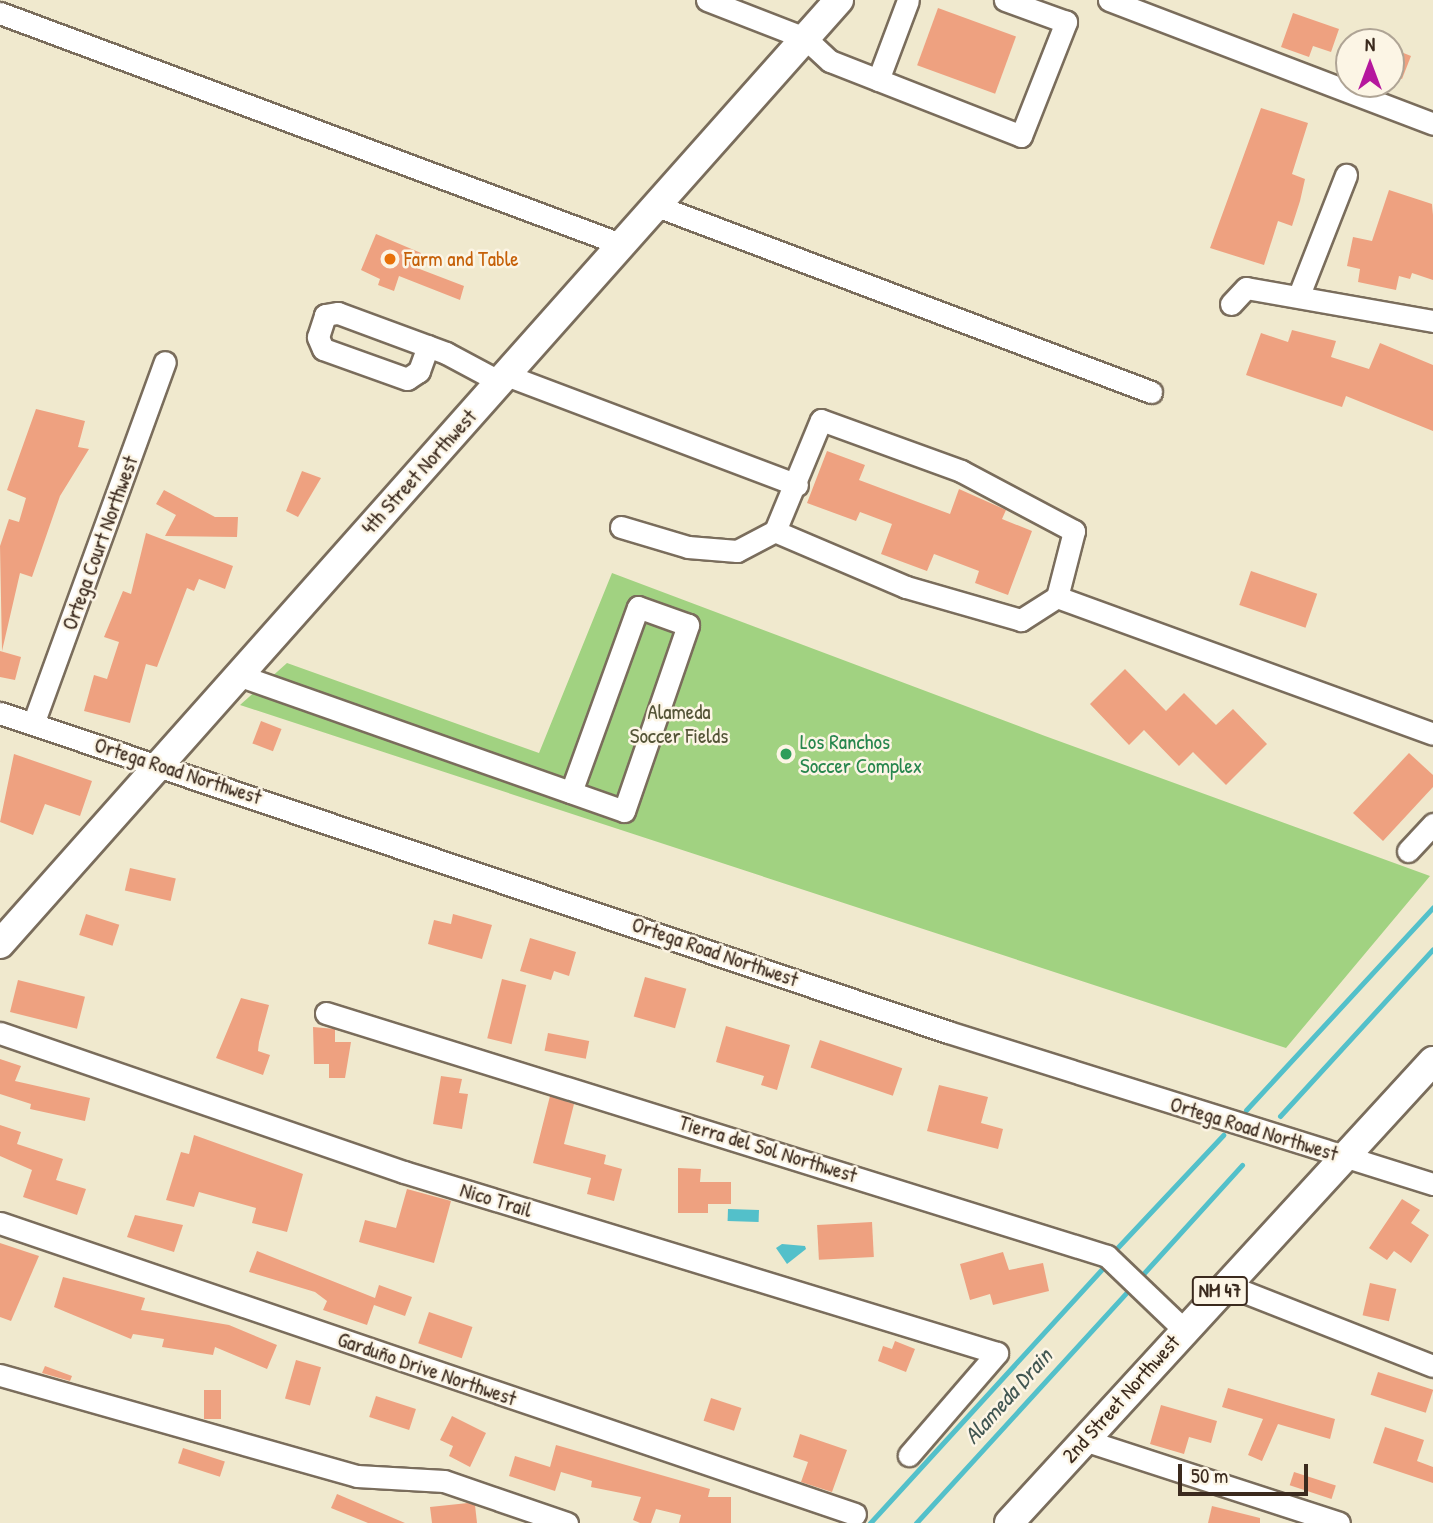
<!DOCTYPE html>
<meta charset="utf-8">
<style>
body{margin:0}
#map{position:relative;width:1433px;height:1523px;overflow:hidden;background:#f0e9ce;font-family:"Patrick Hand",sans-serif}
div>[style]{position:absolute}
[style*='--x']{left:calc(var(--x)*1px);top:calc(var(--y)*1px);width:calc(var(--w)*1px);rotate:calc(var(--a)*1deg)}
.green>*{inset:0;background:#a1d281}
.water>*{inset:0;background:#53c0ca;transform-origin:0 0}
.stream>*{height:5px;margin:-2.5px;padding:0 2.5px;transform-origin:2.5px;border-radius:2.5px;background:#53c0ca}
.building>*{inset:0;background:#eea180;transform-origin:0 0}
.roads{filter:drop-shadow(2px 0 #7a6d5c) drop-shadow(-2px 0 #7a6d5c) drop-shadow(0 2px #7a6d5c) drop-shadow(0 -2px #7a6d5c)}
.minor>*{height:21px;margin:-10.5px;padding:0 10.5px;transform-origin:10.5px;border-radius:10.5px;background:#fff}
.major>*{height:28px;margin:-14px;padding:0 14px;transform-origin:14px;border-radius:14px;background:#fff}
.dots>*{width:19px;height:19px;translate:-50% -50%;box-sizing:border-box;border:4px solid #fcf5e5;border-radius:50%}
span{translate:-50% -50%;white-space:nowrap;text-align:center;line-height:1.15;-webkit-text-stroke:5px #fcf5e5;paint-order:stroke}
.shield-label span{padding:2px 5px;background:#fcf5e5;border:2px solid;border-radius:5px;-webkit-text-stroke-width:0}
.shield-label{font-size:19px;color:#3b2a1e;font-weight:700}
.food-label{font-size:21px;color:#c56008}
.left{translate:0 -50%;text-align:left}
.street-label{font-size:21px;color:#3b2a1e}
.park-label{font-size:21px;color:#545437}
.leisure-label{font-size:21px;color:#27864d}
.water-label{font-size:23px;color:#425752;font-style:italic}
.north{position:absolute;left:1335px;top:28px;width:70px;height:70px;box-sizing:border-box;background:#fcf5e5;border:2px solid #afa495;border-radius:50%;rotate:0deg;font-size:19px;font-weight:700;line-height:28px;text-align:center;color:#3b2a1e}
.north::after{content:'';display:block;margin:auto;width:24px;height:32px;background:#b5179e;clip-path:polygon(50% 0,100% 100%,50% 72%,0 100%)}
.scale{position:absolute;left:1178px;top:1464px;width:130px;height:32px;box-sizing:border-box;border:4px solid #3b2a1e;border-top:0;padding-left:9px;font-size:21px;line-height:24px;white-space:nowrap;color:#3b2a1e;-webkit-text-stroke:5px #fcf5e5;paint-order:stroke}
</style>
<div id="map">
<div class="green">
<i style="clip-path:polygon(612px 573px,1045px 736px,1430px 876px,1286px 1048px,240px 705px,287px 663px,539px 753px)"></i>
</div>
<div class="water">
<i style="left:728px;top:1209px;width:31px;height:12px;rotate:2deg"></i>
<i style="clip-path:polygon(782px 1244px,805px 1246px,806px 1249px,787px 1264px,776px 1248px)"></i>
</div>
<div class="stream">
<i style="--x:1246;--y:1110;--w:276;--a:-47.3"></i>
<i style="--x:1280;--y:1116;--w:226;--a:-47.5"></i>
<i style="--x:1118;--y:1247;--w:154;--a:-46.8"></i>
<i style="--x:1144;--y:1273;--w:146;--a:-47.8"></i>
<i style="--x:870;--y:1523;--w:343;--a:-47.6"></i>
<i style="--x:916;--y:1523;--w:311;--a:-47.6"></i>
</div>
<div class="building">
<i style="left:938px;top:8px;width:83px;height:61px;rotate:20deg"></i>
<i style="clip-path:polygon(1293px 13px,1339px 29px,1331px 52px,1313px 46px,1309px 57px,1281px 47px)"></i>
<i style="clip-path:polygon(1391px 48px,1411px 56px,1402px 79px,1391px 75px)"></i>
<i style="clip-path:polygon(1261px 108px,1308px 123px,1292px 174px,1305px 179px,1300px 201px,1292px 226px,1278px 221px,1264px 265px,1210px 248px)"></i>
<i style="clip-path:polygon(1389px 190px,1432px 204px,1433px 215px,1433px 280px,1412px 273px,1410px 279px,1399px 276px,1396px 290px,1358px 282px,1360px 269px,1347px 266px,1353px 237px,1372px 241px)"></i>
<i style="clip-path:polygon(376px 234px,421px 253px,417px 268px,464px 286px,460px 300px,399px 276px,394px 291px,378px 285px,380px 279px,361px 270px)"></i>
<i style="clip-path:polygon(1292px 330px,1336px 341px,1331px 357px,1369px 369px,1380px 343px,1433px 365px,1433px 431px,1346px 396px,1342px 407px,1246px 375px,1261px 333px,1288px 342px)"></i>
<i style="clip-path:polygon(36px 409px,85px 421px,78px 447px,89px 449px,60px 496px,32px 577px,20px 573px,2px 651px,0 546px,9px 519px,19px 522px,26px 498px,7px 490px)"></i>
<i style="clip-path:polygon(827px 451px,865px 465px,859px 480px,950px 514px,959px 489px,1006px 510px,1002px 519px,1032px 531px,1008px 595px,975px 583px,979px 571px,934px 554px,927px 571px,881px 554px,892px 524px,860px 512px,856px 521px,807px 503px)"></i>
<i style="clip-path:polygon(302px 471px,321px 478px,298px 517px,286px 511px)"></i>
<i style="clip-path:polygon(164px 490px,215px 517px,238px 517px,237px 537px,165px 536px,176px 515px,156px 504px)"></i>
<i style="clip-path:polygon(146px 533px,233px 566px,225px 589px,199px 579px,194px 591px,187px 588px,157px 667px,146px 664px,130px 723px,84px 711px,94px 675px,107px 679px,119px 642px,104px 637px,123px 591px,131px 594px)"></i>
<i style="left:1251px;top:571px;width:70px;height:36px;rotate:19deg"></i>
<i style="clip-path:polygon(0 651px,21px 657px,15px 680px,0 677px)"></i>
<i style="clip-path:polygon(1125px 669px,1166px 711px,1184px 693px,1216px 725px,1233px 709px,1267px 744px,1226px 785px,1193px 752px,1179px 766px,1144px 730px,1129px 745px,1090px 704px)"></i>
<i style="left:261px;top:721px;width:22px;height:24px;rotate:21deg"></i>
<i style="clip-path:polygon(1409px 753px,1433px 775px,1433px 787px,1383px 841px,1353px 813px)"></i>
<i style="clip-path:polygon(14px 754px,92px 781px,80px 816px,45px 804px,33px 835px,0 822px)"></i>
<i style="left:130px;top:868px;width:47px;height:23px;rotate:13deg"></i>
<i style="left:86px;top:914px;width:35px;height:22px;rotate:18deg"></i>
<i style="clip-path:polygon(453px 914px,492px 925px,482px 959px,428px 944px,434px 920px,451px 924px)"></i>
<i style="clip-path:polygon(530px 938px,576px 952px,569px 976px,554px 971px,551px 980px,520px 971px)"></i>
<i style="left:645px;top:977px;width:43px;height:41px;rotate:16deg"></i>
<i style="left:502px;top:979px;width:25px;height:61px;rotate:14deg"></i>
<i style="left:18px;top:980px;width:69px;height:33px;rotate:14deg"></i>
<i style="clip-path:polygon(241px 998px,269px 1005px,259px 1042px,258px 1051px,270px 1055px,263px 1075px,216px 1058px)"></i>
<i style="clip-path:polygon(726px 1026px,790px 1045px,777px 1090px,761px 1085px,764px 1076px,716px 1062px)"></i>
<i style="clip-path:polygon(313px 1027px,335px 1029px,335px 1042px,351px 1042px,345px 1078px,329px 1078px,329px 1064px,314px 1064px)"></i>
<i style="left:548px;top:1033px;width:42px;height:18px;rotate:11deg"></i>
<i style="left:820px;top:1040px;width:87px;height:29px;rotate:19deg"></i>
<i style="clip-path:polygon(0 1059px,21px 1066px,15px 1081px,90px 1098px,85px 1121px,30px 1109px,31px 1104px,0 1094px)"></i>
<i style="clip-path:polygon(441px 1076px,462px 1079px,459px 1093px,468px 1094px,462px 1129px,433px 1124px)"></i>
<i style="clip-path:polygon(939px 1085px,988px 1097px,981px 1123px,1003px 1129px,998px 1149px,927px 1131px)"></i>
<i style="clip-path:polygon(550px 1096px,574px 1104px,564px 1144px,606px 1155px,604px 1164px,622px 1169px,614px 1201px,587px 1194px,591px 1178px,533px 1163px)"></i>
<i style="clip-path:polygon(0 1125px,21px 1132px,17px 1144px,63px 1159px,56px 1180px,86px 1189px,77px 1215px,23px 1197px,32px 1170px,0 1156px)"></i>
<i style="clip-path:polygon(194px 1135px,303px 1174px,287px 1232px,252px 1223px,256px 1208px,199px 1192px,194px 1207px,166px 1200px,181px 1152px,189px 1154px)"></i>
<i style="clip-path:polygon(678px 1168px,701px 1169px,700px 1182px,731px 1182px,731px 1204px,708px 1204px,708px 1213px,678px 1213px)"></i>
<i style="clip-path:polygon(407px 1189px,451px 1201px,434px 1263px,359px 1242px,365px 1220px,396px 1228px)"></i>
<i style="clip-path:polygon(1402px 1199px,1420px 1210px,1411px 1223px,1429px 1235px,1411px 1263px,1394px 1251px,1387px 1260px,1369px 1248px)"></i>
<i style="clip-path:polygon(135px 1215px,183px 1225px,174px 1252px,127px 1237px)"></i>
<i style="left:872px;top:1222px;width:35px;height:55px;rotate:87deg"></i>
<i style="clip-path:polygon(0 1243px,39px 1256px,11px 1321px,0 1317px)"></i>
<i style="clip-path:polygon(257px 1251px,375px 1298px,379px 1285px,412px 1297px,405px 1316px,374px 1305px,367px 1325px,323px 1310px,327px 1301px,315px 1292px,249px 1272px)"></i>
<i style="clip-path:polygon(1003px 1252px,1009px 1270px,1043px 1263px,1049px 1291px,993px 1305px,990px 1294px,970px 1300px,960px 1264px)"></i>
<i style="clip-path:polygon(63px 1277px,145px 1298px,141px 1310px,229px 1325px,277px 1345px,267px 1369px,215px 1347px,213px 1355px,162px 1347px,164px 1339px,133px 1334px,131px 1339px,54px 1307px)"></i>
<i style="left:1370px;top:1283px;width:27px;height:33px;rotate:13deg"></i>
<i style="left:429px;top:1312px;width:46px;height:33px;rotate:19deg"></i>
<i style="clip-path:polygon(895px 1341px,915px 1349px,906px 1372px,878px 1361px,883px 1346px,892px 1349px)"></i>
<i style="left:296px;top:1360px;width:26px;height:40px;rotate:16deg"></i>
<i style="clip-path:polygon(45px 1366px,72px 1376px,70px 1381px,42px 1373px)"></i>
<i style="left:1378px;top:1372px;width:58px;height:24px;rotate:18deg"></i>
<i style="clip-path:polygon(1228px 1388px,1335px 1419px,1330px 1439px,1278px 1424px,1262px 1461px,1248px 1455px,1263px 1419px,1222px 1407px)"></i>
<i style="left:204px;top:1390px;width:17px;height:29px"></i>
<i style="left:376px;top:1396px;width:42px;height:22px;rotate:18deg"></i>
<i style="left:711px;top:1398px;width:32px;height:24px;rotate:18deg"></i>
<i style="clip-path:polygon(1161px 1405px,1217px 1421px,1211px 1443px,1189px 1437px,1184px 1454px,1150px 1444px)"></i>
<i style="clip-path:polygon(452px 1416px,486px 1433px,470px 1467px,449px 1456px,453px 1446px,440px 1440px)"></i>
<i style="clip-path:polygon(1385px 1427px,1424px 1440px,1417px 1461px,1433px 1467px,1433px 1483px,1373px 1463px)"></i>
<i style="clip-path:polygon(800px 1434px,847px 1450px,832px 1492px,801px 1482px,808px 1462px,793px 1457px)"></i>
<i style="clip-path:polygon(556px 1445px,710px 1489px,708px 1497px,731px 1497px,731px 1523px,679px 1523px,681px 1515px,656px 1509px,651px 1523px,640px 1523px,633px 1520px,641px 1497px,591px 1487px,592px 1481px,561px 1472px,555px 1491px,509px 1476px,515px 1456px,550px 1467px)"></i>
<i style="left:183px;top:1448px;width:44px;height:16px;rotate:18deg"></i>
<i style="left:1294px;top:1472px;width:44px;height:14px;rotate:18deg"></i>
<i style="clip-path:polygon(337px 1494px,405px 1523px,368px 1523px,331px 1508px)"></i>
<i style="clip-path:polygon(468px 1503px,475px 1505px,477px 1523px,432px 1523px,430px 1507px)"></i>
<i style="clip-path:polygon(1212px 1506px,1260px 1518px,1260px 1523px,1208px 1523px)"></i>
</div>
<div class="roads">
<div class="minor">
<i style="--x:707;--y:0;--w:105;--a:21.2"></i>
<i style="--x:805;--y:38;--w:34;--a:43"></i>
<i style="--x:830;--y:61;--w:205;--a:21.4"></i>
<i style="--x:1021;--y:136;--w:123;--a:-68.5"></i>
<i style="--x:1066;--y:22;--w:65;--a:-160.2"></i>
<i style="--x:1109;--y:0;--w:347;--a:20.9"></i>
<i style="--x:0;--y:13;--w:665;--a:20.42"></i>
<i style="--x:878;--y:80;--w:85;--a:-69.4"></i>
<i style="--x:657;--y:206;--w:528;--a:20.63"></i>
<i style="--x:1299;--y:295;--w:129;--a:-68.6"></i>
<i style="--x:1231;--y:304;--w:22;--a:-47"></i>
<i style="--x:1246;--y:288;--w:190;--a:10"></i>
<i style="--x:428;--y:346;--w:27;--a:110"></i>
<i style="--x:419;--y:371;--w:14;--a:146"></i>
<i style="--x:407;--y:379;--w:89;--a:-160.3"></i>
<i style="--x:323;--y:349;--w:13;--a:-113"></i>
<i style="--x:318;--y:337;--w:23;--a:-72"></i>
<i style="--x:325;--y:315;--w:13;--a:-9"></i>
<i style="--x:338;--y:313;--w:115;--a:20.3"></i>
<i style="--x:446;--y:353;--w:61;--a:28.2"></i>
<i style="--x:506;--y:375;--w:311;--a:20.7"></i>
<i style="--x:821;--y:420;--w:149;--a:20"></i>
<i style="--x:961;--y:471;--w:128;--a:28"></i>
<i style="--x:1074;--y:531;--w:68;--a:104.4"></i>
<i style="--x:1057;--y:597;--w:43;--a:147.4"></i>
<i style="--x:1021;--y:620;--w:120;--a:-164"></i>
<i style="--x:906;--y:587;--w:142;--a:-156.9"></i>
<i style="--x:775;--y:531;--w:120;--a:-67.5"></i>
<i style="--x:621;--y:527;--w:70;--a:16.6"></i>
<i style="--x:688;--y:547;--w:49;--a:4.7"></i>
<i style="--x:737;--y:551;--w:43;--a:-27.8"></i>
<i style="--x:1057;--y:597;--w:400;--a:20"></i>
<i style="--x:238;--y:675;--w:409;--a:19.4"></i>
<i style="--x:624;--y:811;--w:197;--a:-71"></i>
<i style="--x:688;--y:625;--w:53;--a:-160.2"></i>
<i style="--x:638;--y:607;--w:197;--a:109.9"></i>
<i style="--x:0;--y:713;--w:1000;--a:18.6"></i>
<i style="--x:948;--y:1032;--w:508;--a:17.4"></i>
<i style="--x:33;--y:724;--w:385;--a:-70"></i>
<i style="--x:1408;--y:851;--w:37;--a:-47"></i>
<i style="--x:326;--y:1013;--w:818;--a:17.28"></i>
<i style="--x:1107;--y:1256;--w:105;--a:43.8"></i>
<i style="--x:0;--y:1033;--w:427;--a:19"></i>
<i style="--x:404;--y:1172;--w:620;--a:16.97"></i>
<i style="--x:997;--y:1353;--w:135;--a:130.8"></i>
<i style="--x:0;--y:1223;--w:903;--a:18.8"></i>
<i style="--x:1227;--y:1285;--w:221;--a:21.5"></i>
<i style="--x:0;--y:1375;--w:371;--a:15.8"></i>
<i style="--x:357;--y:1476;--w:87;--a:3.3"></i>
<i style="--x:444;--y:1481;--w:130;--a:18.9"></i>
<i style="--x:1084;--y:1440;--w:268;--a:18"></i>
</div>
<div class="major">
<i style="--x:0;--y:944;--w:1263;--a:-48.37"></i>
<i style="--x:1009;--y:1523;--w:627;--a:-47.46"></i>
</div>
</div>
<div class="dots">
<i style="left:390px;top:259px;background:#e8710a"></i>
<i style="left:786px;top:754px;background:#2e9e5b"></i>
</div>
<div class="shield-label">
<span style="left:1220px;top:1291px">NM 47</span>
</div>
<div class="food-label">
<span class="left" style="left:404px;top:259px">Farm and Table</span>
</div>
<div class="street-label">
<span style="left:419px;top:472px;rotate:-48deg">4th Street Northwest</span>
<span style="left:100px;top:543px;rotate:-70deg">Ortega Court Northwest</span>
<span style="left:178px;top:771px;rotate:18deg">Ortega Road Northwest</span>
<span style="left:715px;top:952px;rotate:19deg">Ortega Road Northwest</span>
<span style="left:1254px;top:1129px;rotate:17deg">Ortega Road Northwest</span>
<span style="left:768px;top:1149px;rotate:17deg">Tierra del Sol Northwest</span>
<span style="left:496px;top:1200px;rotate:17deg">Nico Trail</span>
<span style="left:427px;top:1369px;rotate:19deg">Garduño Drive Northwest</span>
<span style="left:1121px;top:1399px;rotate:-48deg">2nd Street Northwest</span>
</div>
<div class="park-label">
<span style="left:679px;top:724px">Alameda<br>Soccer Fields</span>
</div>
<div class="leisure-label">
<span class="left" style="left:800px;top:754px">Los Ranchos<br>Soccer Complex</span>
</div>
<div class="water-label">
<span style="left:1008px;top:1396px;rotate:-48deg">Alameda Drain</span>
</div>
<div class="north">N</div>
<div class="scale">50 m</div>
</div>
